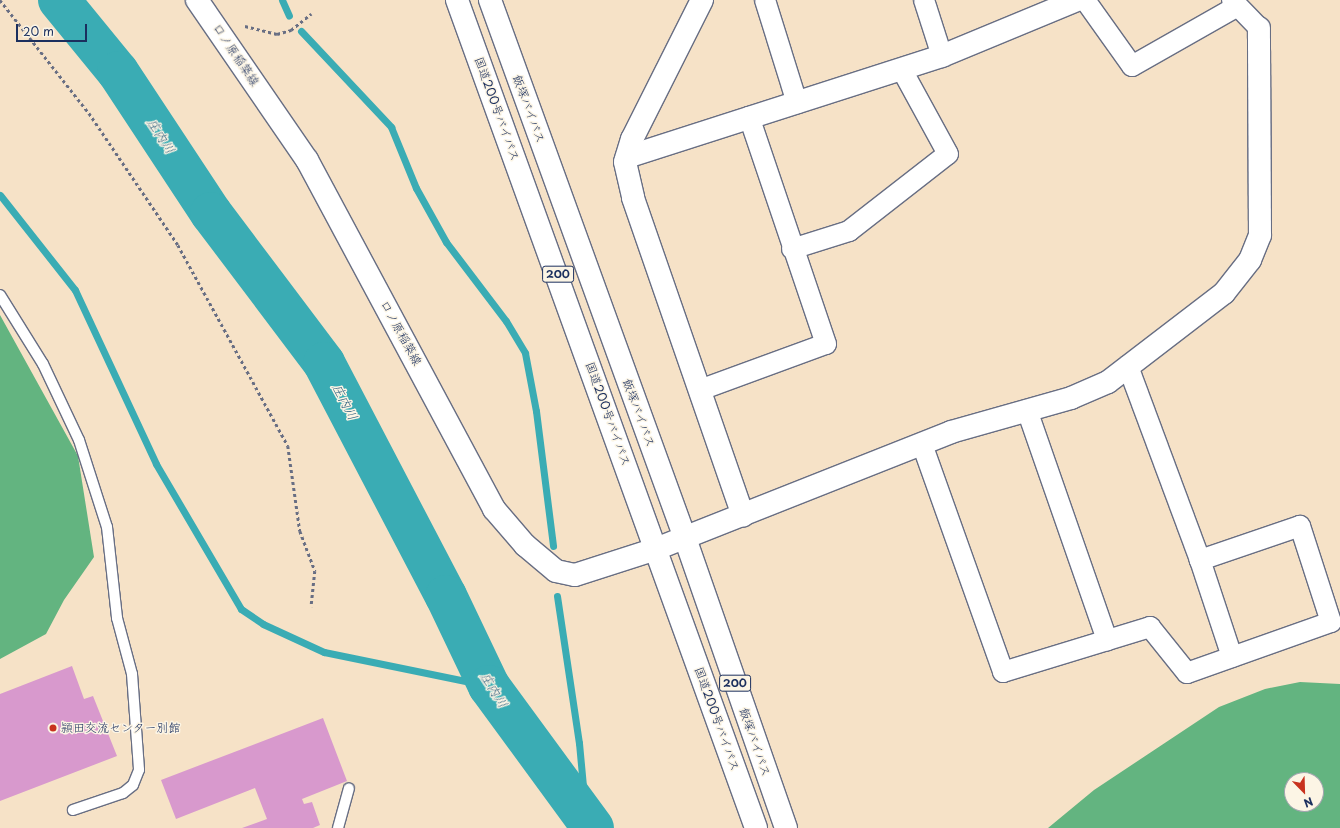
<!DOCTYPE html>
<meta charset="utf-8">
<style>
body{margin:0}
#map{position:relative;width:1340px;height:828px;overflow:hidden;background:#f6e2c7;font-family:"Playpen Sans","Klee One",sans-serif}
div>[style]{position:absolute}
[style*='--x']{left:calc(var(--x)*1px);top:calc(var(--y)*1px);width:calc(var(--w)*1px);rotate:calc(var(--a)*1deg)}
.forest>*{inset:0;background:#63b480}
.stream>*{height:7px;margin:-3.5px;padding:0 3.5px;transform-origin:3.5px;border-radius:3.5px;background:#3aacb4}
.river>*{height:42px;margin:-21px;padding:0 21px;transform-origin:21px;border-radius:21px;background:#3aacb4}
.building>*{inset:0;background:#d899cd}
.path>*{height:2.5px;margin-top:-1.25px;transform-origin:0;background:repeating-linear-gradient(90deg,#686e83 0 3px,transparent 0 6px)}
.roads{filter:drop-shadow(1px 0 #686e83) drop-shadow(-1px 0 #686e83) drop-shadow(0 1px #686e83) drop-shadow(0 -1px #686e83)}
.service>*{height:10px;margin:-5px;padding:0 5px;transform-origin:5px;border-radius:5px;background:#fff}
.minor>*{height:20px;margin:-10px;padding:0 10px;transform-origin:10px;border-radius:10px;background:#fff}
.tertiary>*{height:22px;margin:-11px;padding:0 11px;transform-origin:11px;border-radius:11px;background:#fff}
.secondary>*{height:22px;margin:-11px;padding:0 11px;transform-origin:11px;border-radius:11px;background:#fff}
.trunk>*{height:22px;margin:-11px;padding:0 11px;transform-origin:11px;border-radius:11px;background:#fff}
.dots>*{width:11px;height:11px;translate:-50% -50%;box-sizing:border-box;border:2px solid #fcf5e5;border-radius:50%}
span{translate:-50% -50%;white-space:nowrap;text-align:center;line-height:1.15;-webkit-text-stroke:3px #fcf5e5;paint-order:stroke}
.shield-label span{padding:1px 3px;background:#fcf5e5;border:1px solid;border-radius:3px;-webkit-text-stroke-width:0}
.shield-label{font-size:11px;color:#1b2f5e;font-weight:700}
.street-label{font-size:12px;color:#1b2f5e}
.poi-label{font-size:12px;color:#1b2f5e}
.left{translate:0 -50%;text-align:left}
.water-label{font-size:13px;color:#265b7c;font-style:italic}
.north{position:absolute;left:1284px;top:772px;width:40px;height:40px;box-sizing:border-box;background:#fcf5e5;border:1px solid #a2a6af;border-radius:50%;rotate:157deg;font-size:11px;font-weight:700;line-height:16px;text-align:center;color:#1b2f5e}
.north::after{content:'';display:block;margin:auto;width:14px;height:18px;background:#c8321e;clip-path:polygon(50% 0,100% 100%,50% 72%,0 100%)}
.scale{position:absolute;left:16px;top:24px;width:71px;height:18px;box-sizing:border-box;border:2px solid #1b2f5e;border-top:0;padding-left:5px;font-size:12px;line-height:14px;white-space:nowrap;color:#1b2f5e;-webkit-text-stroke:3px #fcf5e5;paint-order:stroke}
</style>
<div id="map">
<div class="forest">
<i style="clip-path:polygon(0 315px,78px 456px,94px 557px,64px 600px,46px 634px,0 659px)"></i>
<i style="clip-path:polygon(evenodd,1300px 682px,1340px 684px,1340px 828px,1048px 828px,1094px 790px,1219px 707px,1265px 689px,1300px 682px,1292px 780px,1316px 780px,1316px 804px,1292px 804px,1292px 780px)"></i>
</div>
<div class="stream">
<i style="--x:282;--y:0;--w:17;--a:66"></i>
<i style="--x:301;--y:31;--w:132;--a:46.8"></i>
<i style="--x:391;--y:127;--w:66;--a:67.7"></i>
<i style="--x:416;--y:188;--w:62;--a:60.9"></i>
<i style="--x:446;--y:242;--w:99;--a:52.8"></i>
<i style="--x:506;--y:321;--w:37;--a:59"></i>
<i style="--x:525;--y:353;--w:59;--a:79.3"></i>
<i style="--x:536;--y:411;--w:136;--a:82.8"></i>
<i style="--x:0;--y:195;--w:121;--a:51.7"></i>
<i style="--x:75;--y:290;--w:192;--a:65"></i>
<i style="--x:156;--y:464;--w:168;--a:59.6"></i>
<i style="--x:241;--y:609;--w:27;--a:34"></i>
<i style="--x:263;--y:624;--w:67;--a:24.7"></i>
<i style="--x:324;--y:652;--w:168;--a:11.6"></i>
<i style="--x:557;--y:596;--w:149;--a:81.5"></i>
<i style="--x:579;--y:743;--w:76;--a:84.7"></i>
</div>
<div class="river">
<i style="--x:59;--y:0;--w:93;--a:50.7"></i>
<i style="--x:118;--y:72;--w:169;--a:56.6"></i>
<i style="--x:211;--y:213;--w:188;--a:53"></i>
<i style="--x:324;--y:363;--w:263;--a:62.4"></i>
<i style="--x:446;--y:596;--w:100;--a:64.5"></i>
<i style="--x:489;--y:686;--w:176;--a:53.8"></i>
</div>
<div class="building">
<i style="clip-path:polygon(72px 666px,84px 699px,93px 696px,117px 756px,0 801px,0 694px)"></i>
<i style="clip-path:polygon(323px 718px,347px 781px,302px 799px,304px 804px,312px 802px,320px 825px,313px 828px,242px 828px,267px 819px,255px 788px,176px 819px,161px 780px)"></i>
</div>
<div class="path">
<i style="--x:0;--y:0;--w:144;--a:51.8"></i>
<i style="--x:89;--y:113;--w:159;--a:56"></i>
<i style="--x:178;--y:245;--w:229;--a:61.3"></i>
<i style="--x:288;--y:446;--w:86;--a:82"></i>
<i style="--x:300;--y:531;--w:43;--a:69.4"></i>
<i style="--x:315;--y:571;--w:36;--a:96"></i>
<i style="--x:245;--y:26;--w:33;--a:14"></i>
<i style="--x:277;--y:34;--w:15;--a:-16"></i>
<i style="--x:291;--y:30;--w:26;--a:-39"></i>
</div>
<div class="roads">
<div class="service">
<i style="--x:0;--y:295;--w:81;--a:58.1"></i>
<i style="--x:43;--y:364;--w:84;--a:64.7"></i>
<i style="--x:79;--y:440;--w:91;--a:72.2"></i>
<i style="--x:107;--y:527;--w:92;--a:83.7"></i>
<i style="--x:117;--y:618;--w:58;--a:75"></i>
<i style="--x:132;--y:674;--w:96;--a:85.8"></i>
<i style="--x:139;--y:770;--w:16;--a:112"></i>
<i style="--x:133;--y:785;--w:13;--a:141"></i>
<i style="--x:123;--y:793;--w:53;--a:161.2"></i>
<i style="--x:338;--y:828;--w:41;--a:-74.6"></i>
</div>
<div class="minor">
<i style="--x:765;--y:0;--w:108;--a:72.7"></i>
<i style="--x:924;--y:0;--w:59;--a:72.2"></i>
<i style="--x:1085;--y:0;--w:81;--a:54.5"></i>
<i style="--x:1132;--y:66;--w:120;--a:-29.6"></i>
<i style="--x:1232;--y:0;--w:39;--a:46"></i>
<i style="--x:792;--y:249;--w:60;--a:-17.5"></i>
<i style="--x:849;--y:231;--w:125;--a:-37.9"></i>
<i style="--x:948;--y:154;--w:96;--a:-118.7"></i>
<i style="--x:700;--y:390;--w:134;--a:-20.1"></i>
<i style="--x:826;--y:344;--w:240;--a:-108.7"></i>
<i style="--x:1027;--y:410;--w:244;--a:70.8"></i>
<i style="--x:922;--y:444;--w:242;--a:70.4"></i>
<i style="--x:1003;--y:672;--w:154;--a:-17"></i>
<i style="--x:1150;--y:627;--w:59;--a:51.2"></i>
<i style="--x:1187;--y:673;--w:153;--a:-19.5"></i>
<i style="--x:1331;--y:622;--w:101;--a:-107.9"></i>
<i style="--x:1300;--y:526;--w:106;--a:161.2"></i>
<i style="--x:1200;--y:560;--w:207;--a:-110.4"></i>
<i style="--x:1200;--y:560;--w:102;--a:71.7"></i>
</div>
<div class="tertiary">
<i style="--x:702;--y:0;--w:156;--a:116.7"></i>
<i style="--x:632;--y:139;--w:24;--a:107"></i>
<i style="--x:625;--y:162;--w:37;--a:77"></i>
<i style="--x:633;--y:198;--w:336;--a:70.9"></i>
<i style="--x:627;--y:157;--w:331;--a:-17.8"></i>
<i style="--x:942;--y:56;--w:146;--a:-22.5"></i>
<i style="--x:656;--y:549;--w:317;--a:-21.6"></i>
<i style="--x:951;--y:432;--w:125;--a:-15.8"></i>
<i style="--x:1071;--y:398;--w:40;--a:-23.4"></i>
<i style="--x:1108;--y:382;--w:146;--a:-37.5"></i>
<i style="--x:1224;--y:293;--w:42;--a:-51.8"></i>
<i style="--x:1250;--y:260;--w:27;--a:-68"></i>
<i style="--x:1260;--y:235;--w:207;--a:-90.3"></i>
</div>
<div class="secondary">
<i style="--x:197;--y:0;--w:194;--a:55.5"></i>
<i style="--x:307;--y:160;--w:396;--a:61.8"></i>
<i style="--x:494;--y:509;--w:48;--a:49.3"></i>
<i style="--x:525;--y:545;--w:40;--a:40"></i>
<i style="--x:556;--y:571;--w:19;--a:12"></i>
<i style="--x:575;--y:575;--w:85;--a:-17.8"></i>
</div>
<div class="trunk">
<i style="--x:457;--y:0;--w:880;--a:70.14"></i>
<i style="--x:490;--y:0;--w:572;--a:70.08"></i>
<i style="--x:685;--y:538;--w:307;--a:70.8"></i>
</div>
</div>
<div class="dots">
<i style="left:53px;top:728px;background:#c8321e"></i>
</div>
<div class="shield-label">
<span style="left:558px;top:274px">200</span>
<span style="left:735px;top:683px">200</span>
</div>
<div class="street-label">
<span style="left:236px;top:55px;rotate:56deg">口ノ原稲築線</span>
<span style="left:497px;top:109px;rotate:70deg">国道200号バイパス</span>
<span style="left:529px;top:109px;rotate:70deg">飯塚バイパス</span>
<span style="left:401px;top:333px;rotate:61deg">口ノ原稲築線</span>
<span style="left:639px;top:413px;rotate:70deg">飯塚バイパス</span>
<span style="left:608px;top:414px;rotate:70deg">国道200号バイパス</span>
<span style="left:717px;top:719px;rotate:70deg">国道200号バイパス</span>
<span style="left:755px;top:742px;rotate:71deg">飯塚バイパス</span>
</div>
<div class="poi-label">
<span class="left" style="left:61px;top:728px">頴田交流センター別館</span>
</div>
<div class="water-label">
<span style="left:161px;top:136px;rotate:57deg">庄内川</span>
<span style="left:345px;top:402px;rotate:63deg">庄内川</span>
<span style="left:494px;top:690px;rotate:58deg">庄内川</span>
</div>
<div class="north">N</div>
<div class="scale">20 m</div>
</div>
